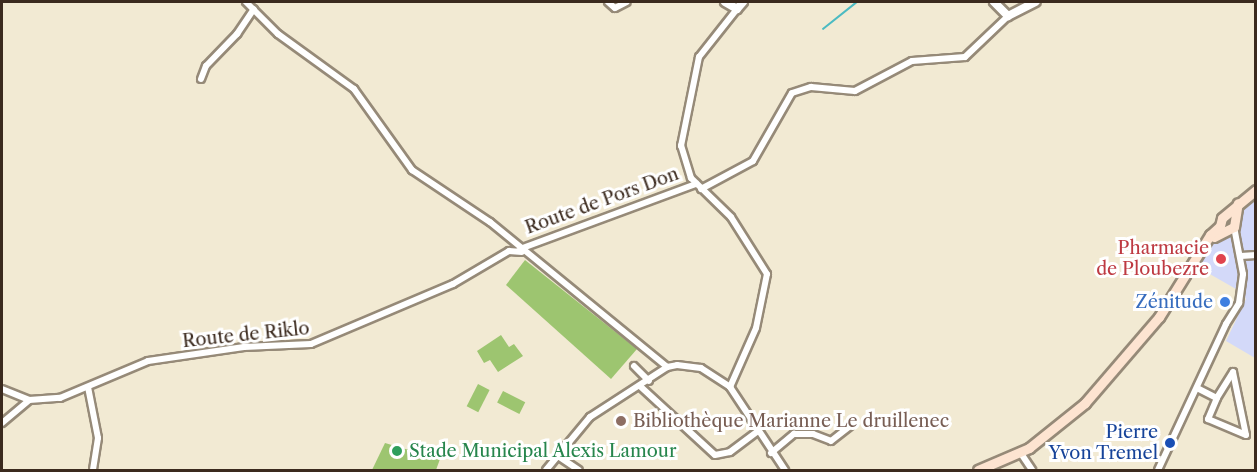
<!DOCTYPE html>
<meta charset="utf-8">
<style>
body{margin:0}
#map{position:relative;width:1257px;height:472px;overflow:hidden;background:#f2ead3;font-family:"Libre Caslon Text",serif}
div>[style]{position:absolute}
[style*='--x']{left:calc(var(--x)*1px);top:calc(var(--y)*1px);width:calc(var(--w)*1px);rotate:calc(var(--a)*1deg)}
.built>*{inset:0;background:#d3d9f9}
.green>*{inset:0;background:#9dc570;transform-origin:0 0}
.stream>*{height:1.5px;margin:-0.75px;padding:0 0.75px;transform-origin:0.75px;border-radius:0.75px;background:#4cbbc2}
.roads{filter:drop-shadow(2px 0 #968a78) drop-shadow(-2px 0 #968a78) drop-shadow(0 2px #968a78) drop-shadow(0 -2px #968a78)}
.minor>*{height:6px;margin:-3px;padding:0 3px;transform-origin:3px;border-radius:3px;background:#fff}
.tertiary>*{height:8px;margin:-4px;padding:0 4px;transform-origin:4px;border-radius:4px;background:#fff}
.secondary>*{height:9px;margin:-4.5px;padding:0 4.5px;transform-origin:4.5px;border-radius:4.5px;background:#fde4d1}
.dots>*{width:16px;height:16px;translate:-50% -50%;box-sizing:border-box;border:3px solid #fff;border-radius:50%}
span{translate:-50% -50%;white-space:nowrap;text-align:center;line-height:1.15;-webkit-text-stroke:6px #fff;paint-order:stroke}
.street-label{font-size:18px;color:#3b2a1e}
.health-label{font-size:18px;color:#be3a42}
.right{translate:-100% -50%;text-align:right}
.shop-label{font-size:18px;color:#366cbe}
.education-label{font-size:18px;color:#785e54}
.left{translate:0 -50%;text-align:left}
.transit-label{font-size:18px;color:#164399}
.leisure-label{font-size:18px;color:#27864d}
.frame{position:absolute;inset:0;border:3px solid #3b2a1e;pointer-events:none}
</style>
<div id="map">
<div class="built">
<i style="clip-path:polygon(1255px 196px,1255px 358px,1226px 341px,1246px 299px,1243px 293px,1201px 269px,1201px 260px,1215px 240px,1229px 236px,1239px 228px,1238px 215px)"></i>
</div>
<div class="green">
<i style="clip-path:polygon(525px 260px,637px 349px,611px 379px,506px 285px)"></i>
<i style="clip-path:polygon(501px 335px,509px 347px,514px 344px,523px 356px,498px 372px,490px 360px,484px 363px,477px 351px)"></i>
<i style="left:478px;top:384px;width:13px;height:25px;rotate:27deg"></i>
<i style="left:503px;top:391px;width:25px;height:13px;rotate:27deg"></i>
<i style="clip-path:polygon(385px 443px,440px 459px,436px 470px,372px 470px)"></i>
</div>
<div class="stream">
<i style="--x:823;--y:29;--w:43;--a:-38.5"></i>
</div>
<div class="roads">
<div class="minor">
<i style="--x:246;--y:2;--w:45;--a:45"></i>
<i style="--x:278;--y:34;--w:94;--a:35.9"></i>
<i style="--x:354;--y:89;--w:100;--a:54.4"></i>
<i style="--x:412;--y:170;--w:94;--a:33.7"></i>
<i style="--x:490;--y:222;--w:229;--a:39.3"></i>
<i style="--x:608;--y:2;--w:9;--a:41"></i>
<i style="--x:615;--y:8;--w:13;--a:-27"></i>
<i style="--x:201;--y:79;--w:14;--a:-69"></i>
<i style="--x:206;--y:66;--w:45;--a:-45.9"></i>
<i style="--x:237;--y:34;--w:30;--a:-56"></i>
<i style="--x:701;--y:189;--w:59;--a:-28.3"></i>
<i style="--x:753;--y:161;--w:78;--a:-60.2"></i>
<i style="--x:792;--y:93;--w:20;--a:-18"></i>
<i style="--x:811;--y:87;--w:44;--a:5.2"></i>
<i style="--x:855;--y:91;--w:64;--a:-27.8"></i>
<i style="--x:912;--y:61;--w:53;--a:-4.3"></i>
<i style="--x:965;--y:57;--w:59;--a:-43.6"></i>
<i style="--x:520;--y:249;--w:188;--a:-20.3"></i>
<i style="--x:1241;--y:256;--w:15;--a:-4"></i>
<i style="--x:634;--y:366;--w:21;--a:45"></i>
<i style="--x:88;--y:387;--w:52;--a:78.9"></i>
<i style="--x:98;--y:438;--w:32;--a:99"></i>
<i style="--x:641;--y:387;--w:100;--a:42.6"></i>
<i style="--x:715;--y:455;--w:15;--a:-11"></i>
<i style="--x:730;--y:452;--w:34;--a:-37"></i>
<i style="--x:730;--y:387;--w:64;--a:-66.2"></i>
<i style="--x:756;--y:328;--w:55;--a:-78.5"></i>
<i style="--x:767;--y:274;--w:67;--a:-122.3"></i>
<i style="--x:731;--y:217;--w:56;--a:-135.7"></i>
<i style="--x:691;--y:178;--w:34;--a:-107"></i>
<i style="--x:681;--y:146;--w:91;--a:-78.6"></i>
<i style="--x:699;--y:57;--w:61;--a:-51.6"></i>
<i style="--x:1197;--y:388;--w:22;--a:27"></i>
<i style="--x:1217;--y:398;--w:23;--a:113"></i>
<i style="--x:1208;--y:419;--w:41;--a:22.8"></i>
<i style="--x:1246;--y:435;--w:64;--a:-101.7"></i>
<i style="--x:1233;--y:372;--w:31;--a:122"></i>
<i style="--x:2;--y:389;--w:29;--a:22"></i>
<i style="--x:29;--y:400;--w:31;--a:-4"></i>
<i style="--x:60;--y:398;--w:95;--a:-22.8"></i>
<i style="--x:148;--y:361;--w:97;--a:-8.3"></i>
<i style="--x:244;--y:347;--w:67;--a:-2.6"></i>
<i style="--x:311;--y:344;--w:154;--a:-22.9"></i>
<i style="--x:453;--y:284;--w:65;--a:-30.5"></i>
<i style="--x:509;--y:251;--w:13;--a:4"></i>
<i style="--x:2;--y:423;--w:35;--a:-40"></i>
<i style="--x:1020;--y:452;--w:22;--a:56"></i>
<i style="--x:771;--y:453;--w:30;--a:-40"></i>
<i style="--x:794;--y:434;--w:19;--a:0"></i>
<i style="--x:813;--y:434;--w:19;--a:21"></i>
<i style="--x:831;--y:441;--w:24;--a:-38"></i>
<i style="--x:558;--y:456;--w:25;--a:34"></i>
<i style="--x:546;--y:470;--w:69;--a:-50.3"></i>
<i style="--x:590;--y:417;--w:92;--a:-33"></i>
<i style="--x:667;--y:367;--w:10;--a:-11"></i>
<i style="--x:677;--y:365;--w:24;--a:7"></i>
<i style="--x:701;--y:368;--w:35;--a:33"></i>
<i style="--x:730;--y:387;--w:100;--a:56.5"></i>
<i style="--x:1158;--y:470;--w:161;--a:-65"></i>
<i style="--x:1226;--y:324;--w:25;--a:-58"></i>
<i style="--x:1239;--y:303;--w:29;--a:-82"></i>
<i style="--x:1243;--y:274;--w:48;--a:-100.8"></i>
</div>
<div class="tertiary">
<i style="--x:725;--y:2;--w:14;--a:30"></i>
<i style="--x:737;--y:9;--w:9;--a:-49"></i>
<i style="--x:994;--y:2;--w:20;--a:45"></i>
<i style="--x:1008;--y:16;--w:31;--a:-27"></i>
</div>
<div class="secondary">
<i style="--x:1220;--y:226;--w:8;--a:-76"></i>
<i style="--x:1222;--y:218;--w:44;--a:-39.5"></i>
<i style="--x:1214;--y:237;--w:22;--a:-27"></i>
<i style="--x:1234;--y:227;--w:24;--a:-81"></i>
<i style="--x:978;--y:470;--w:56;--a:-23.3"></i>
<i style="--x:1029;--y:448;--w:72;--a:-38.8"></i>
<i style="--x:1085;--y:403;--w:113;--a:-49.3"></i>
<i style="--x:1159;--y:317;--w:97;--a:-58.1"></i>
<i style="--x:1210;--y:235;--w:13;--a:-42"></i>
</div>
</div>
<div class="dots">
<i style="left:1221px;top:259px;background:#e0444e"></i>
<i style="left:1225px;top:302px;background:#3f7fe0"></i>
<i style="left:621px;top:421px;background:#8d6e63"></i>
<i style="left:1170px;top:443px;background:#1a4fb4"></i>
<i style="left:397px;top:451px;background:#2e9e5b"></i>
</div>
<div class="street-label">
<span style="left:602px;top:201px;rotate:-20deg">Route de Pors Don</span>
<span style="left:246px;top:335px;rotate:-6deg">Route de Riklo</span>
</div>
<div class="health-label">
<span class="right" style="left:1209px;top:259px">Pharmacie<br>de Ploubezre</span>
</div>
<div class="shop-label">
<span class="right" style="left:1213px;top:302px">Zénitude</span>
</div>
<div class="education-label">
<span class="left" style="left:633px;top:421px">Bibliothèque Marianne Le druillenec</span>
</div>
<div class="transit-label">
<span class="right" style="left:1158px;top:443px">Pierre<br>Yvon Tremel</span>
</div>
<div class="leisure-label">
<span class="left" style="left:409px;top:451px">Stade Municipal Alexis Lamour</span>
</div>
<div class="frame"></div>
</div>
